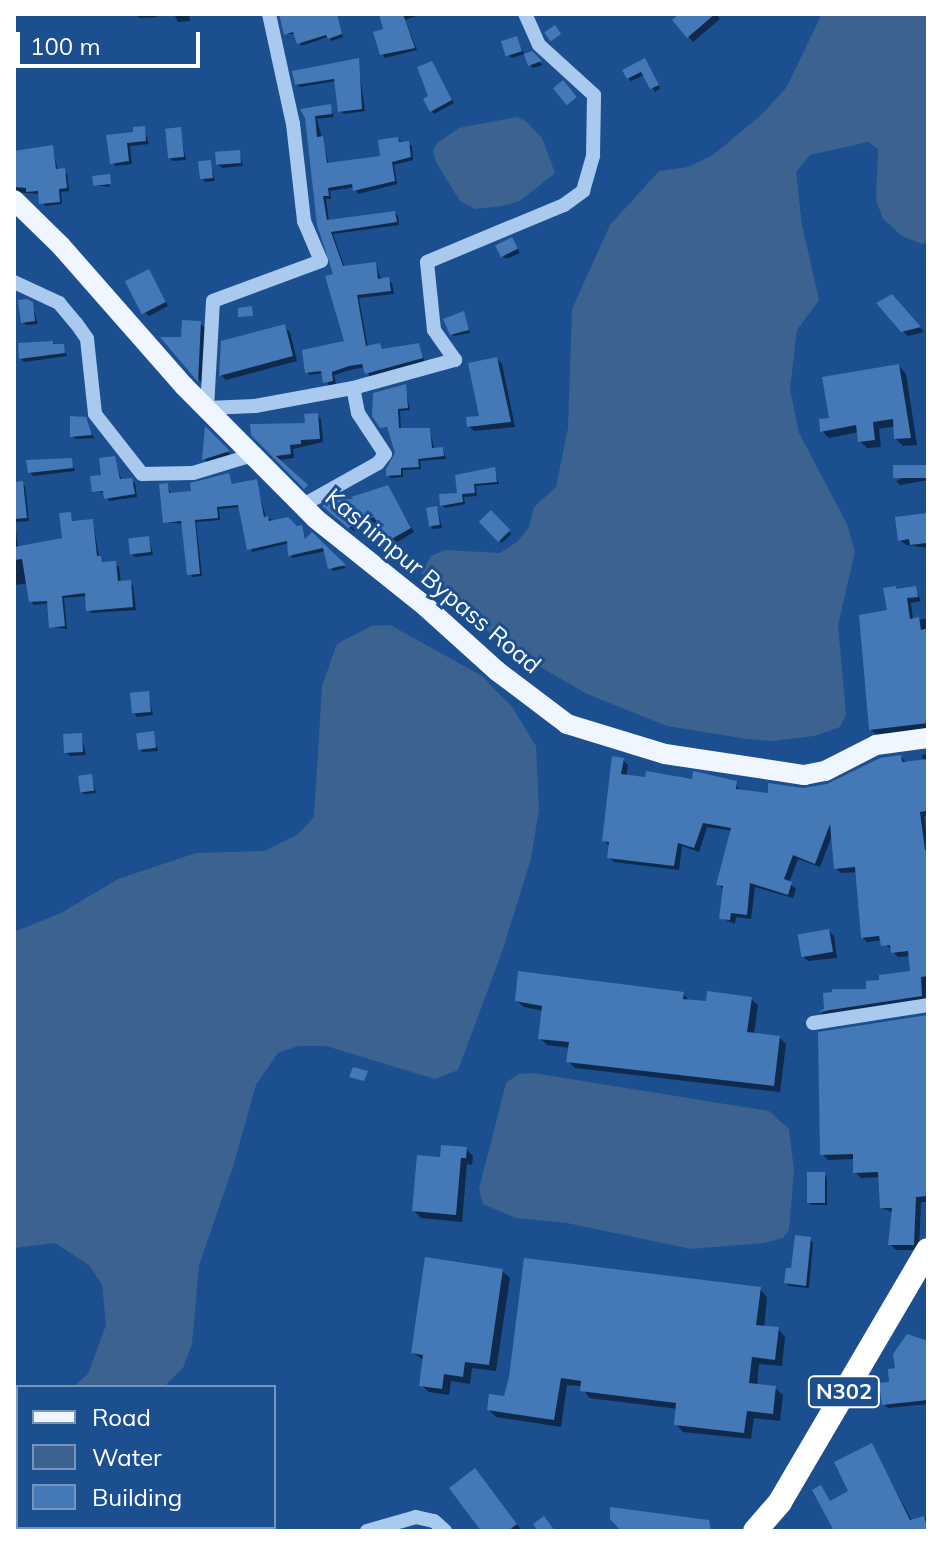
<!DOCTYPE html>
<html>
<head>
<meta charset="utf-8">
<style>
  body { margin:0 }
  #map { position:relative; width:942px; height:1545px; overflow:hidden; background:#1b4f8f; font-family:Mulish,sans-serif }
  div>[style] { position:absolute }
  .water>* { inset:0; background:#3c6290 }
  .shadow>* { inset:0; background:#0007; transform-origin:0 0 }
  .building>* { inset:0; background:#4478b7; transform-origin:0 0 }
  .minor>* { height:14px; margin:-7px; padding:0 7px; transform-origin:7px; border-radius:7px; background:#a9c9ee }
  .major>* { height:20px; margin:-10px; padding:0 10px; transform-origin:10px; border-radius:10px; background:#f0f6ff }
  .highway>* { height:24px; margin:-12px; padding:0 12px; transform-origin:12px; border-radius:12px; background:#fff }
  span { translate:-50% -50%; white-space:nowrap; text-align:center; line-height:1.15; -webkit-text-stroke:6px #1b4f8f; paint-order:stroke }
  .shield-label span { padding:2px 6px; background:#1b4f8f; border:2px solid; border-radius:6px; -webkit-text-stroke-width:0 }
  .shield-label { font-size:22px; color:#fff; font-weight:700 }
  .street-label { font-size:24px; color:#fff }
  .frame { position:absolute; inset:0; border:16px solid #fff; pointer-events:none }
  .legend { position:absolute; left:16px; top:1385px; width:260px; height:144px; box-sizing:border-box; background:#1b4f8f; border:2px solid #7695bc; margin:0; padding:10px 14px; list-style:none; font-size:24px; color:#fff }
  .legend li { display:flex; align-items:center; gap:16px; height:40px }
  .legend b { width:40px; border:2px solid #7695bc }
  .scale { position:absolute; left:16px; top:32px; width:184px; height:36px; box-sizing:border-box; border:4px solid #fff; border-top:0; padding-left:10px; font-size:24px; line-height:28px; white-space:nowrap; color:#fff; -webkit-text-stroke:6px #1b4f8f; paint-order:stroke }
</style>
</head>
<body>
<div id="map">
  <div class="water">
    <div style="clip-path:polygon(822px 14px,928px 14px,928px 242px,922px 244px,902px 236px,883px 219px,876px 200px,878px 149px,868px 142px,810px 155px,796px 172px,802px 225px,819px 300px,797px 330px,790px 389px,799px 433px,847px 524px,855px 552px,838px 625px,846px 715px,840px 727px,814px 736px,773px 741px,747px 739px,667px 726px,587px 694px,504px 646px,421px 573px,431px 556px,445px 550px,500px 553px,518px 541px,529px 527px,534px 507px,556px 487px,568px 428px,572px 309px,610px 225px,659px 171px,688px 167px,713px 155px,761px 115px,786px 88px)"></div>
    <div style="clip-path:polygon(516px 117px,526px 121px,542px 138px,555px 173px,520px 201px,503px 206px,475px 209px,460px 201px,436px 162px,433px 151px,437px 143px,459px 128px)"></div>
    <div style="clip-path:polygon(390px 625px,482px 676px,512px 707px,536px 746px,539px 809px,531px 859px,502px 952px,458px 1070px,435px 1079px,326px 1046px,298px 1046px,278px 1053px,256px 1085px,232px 1170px,199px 1265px,192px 1344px,183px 1368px,164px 1387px,73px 1387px,88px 1374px,106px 1325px,102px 1285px,89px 1265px,55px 1243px,14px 1248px,14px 932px,61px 913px,118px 879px,196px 853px,264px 851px,297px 835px,314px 817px,322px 686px,337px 644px,371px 626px)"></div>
    <div style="clip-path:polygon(533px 1073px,769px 1111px,789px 1129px,794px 1171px,789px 1230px,783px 1238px,764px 1243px,691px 1249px,567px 1223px,516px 1218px,483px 1204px,479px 1189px,506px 1083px,518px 1074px)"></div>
  </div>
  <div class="shadow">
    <div style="clip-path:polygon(135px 14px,156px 14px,157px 17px,139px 18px)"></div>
    <div style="clip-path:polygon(174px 14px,189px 14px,190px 21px,178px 22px)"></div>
    <div style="clip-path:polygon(280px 14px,317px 14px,339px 26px,343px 37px,332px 41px,328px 37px,301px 46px,296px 34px,286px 34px)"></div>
    <div style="clip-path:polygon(381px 14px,422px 14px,405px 20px,417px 50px,385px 58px,382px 54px,385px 30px)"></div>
    <div style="clip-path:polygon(682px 14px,716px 14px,720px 19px,693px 42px,688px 36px)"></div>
    <div style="clip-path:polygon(516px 38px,524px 54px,512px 58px,508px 55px)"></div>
    <div style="clip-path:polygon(531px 54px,543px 65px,533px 68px,530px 65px)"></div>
    <div style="clip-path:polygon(358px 61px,365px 111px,344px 114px,340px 111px,336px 81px,300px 87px,296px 84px)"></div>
    <div style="clip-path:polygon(432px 63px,454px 103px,434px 114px,431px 110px)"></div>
    <div style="clip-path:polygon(648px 64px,660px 88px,655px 92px,644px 75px,631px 81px,628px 78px)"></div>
    <div style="clip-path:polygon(330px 106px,334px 117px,317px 119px,329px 165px,382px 158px,397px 139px,412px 146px,413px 160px,394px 165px,397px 184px,358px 194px,355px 187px,330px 191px,331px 199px,326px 199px,329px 222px,395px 213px,398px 216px,399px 225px,333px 234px,345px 268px,376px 264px,381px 280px,392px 283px,394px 294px,359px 298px,368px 348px,379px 345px,383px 351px,419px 346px,425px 362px,370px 377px,365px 367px,354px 369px,334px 375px,336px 384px,329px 386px,324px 373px,310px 375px,307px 372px,347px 343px,307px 117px)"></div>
    <div style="clip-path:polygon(144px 128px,149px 144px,130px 146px,132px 164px,115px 166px,109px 136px,136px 134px)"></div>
    <div style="clip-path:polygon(180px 129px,186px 160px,173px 161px,170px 158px)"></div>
    <div style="clip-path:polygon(52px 147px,58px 171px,67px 174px,69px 191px,61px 192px,62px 204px,45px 206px,40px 194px,14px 192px,14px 152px)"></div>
    <div style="clip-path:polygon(239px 152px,243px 166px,222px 168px,218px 164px)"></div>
    <div style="clip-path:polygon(210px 162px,215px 181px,205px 182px,202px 178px)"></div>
    <div style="clip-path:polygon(108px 177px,110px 187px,95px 185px)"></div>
    <div style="clip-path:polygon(512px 240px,520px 253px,506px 259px,503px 256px)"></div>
    <div style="clip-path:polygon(149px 271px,168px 306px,149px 316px,146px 313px)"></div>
    <div style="clip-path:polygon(898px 302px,924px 332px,908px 336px,902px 330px)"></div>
    <div style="clip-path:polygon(32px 304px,38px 324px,26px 325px,23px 322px)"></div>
    <div style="clip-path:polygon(464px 313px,470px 333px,454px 336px,451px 334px)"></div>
    <div style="clip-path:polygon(200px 323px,205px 328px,203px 384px,164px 339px,183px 339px)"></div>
    <div style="clip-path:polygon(284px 327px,290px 332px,297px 361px,226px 380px,221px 375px)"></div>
    <div style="clip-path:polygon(52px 343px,63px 346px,67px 356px,24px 362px,21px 359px)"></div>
    <div style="clip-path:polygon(497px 359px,502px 364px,515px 427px,474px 431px,469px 426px,482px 418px)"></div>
    <div style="clip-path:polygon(899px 366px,906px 374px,917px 445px,903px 446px,896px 439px,896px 426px,879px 429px,881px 447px,867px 448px,860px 441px,859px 432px,829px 438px,822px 431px)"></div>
    <div style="clip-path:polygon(405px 387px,410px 410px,400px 411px,401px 430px,430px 430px,434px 449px,443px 449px,446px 459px,420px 461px,421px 469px,403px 470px,403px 477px,391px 478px,388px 475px,397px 454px,390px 429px,381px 426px)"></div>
    <div style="clip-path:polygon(317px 415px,321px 419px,323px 442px,293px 449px,294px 458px,278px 460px,253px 434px,307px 425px)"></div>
    <div style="clip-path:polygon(85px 419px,94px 438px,76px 439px,72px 436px)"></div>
    <div style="clip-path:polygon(207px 430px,233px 457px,209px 464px,204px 459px)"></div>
    <div style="clip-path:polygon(114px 458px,122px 481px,135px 483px,137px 497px,109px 501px,106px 493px,94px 491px)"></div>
    <div style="clip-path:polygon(71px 460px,75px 471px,33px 476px,30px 472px)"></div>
    <div style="clip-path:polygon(928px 467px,928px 480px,900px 485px,896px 481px)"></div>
    <div style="clip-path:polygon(494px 469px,499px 484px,476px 486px,477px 496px,464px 497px,465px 504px,445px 508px,442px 505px)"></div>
    <div style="clip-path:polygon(229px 475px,233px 486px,256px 481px,266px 518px,301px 527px,306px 540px,312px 535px,346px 568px,333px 571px,326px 551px,292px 558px,289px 543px,252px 552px,240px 507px,219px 509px,220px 520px,196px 522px,202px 576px,192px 577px,184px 524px,165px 522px,168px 486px,171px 495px,193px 493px)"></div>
    <div style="clip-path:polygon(14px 483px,25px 486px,29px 521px,15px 522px,18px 549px,64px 540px,70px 514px,74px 523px,93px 521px,99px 557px,104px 564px,119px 566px,121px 583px,133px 585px,136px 610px,91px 613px,87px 596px,64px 598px,67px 629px,51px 627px,49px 603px,34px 605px,31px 601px,30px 583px,14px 585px)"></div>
    <div style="clip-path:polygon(388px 487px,414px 532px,394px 544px,378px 521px,354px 531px,328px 510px)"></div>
    <div style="clip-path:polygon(437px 508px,442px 528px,433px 529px,430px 525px)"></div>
    <div style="left:491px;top:513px;width:29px;height:13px;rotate:46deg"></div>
    <div style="clip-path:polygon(928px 515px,928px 548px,906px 545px,900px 540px,898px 518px)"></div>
    <div style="clip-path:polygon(149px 538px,153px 555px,135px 557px,132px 554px)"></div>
    <div style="clip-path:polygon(915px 588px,921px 601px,911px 603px,913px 620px,928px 619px,928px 730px,876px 734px,871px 730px,889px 612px,885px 590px)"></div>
    <div style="clip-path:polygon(148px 693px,153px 715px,137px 717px,134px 713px)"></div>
    <div style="clip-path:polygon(153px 733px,158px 751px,143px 752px,139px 749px)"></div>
    <div style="clip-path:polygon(81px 735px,86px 755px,70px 756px,67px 753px)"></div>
    <div style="clip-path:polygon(928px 754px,928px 816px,924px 816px,928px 847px,926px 1000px,824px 1016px,821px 1013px,826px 1011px,825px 995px,868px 991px,912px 973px,911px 956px,898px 957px,882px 940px,867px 942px,862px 937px,858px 872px,841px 873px,836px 868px,833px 833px,820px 867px,798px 859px,789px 883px,796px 889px,793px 898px,755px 887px,751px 919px,736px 917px,735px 924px,721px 918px,723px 889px,718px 884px,733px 831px,707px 827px,699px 852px,682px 846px,679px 870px,614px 862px,609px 857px,609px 846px,604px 840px,623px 760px,628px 765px,626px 776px,736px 783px,740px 792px,770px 796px,828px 786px,901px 757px,906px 762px,923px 761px,922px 755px)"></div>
    <div style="clip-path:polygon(91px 776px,96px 793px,84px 794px,81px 791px)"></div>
    <div style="clip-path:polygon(829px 931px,834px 936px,837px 958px,808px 961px,802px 956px)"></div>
    <div style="clip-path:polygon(683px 994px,691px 1002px,751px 999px,758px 1005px,754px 1034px,780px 1038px,786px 1044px,780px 1092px,575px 1068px,568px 1061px,570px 1048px,547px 1045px,540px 1038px,544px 1011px,524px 1007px,517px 1001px)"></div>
    <div style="clip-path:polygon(928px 1017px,928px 1202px,921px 1202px,919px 1250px,896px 1250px,890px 1244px,894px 1213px,882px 1208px,881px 1177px,861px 1178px,855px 1172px,855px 1159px,828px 1160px,822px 1154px)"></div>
    <div style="clip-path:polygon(466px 1149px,473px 1156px,472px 1165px,467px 1164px,462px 1222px,421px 1218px,414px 1211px,442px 1159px)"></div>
    <div style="clip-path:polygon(824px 1174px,827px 1178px,827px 1205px,812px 1205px,808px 1202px)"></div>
    <div style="clip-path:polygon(810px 1239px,813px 1243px,809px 1288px,789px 1286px,786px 1282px)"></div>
    <div style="clip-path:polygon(502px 1271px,510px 1278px,496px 1371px,472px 1368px,470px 1384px,451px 1381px,449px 1395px,429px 1392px,421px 1385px,425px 1361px,413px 1353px)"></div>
    <div style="clip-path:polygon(760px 1289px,767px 1297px,764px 1328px,778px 1329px,785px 1337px,782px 1366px,759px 1364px,757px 1386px,775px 1388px,783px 1395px,780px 1421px,754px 1418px,751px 1439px,683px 1432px,676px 1424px,678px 1409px,589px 1398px,582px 1386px,567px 1385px,561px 1427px,496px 1417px,489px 1410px,505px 1398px)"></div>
    <div style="clip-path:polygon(928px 1343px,928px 1404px,888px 1408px,884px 1404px,897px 1369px)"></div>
    <div style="clip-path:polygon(872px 1446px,912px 1521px,928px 1517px,928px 1531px,837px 1531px)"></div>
    <div style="clip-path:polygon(482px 1479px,522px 1531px,484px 1531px)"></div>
    <div style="clip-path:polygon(168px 1527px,188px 1527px,189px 1530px,170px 1531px)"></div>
  </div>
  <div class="building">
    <div style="clip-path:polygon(279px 14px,337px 14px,342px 34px,328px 39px,326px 35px,297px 44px,293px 32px,284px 35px)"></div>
    <div style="clip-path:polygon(379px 14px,403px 14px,415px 48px,380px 55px,373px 32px,383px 29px)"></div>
    <div style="clip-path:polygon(679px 14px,715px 14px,687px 38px,672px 20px)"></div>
    <div style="left:555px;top:25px;width:11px;height:13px;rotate:56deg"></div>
    <div style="left:517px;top:36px;width:16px;height:17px;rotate:72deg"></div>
    <div style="clip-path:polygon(532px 51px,542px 61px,528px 66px,524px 54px)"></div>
    <div style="clip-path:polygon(359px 58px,362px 109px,338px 112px,334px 79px,295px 85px,292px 71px)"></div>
    <div style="clip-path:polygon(645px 58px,659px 85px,650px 89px,641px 72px,627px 79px,622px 70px)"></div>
    <div style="clip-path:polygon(432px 61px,452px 100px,430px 112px,423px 99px,428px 96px,417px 67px)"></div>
    <div style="left:563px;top:80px;width:22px;height:13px;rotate:51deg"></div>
    <div style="clip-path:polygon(331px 104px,332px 114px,315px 116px,317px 137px,323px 136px,327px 163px,380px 156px,378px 140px,398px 137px,399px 142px,409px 141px,411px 157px,392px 162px,395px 181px,353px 191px,352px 184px,328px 188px,329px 196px,323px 196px,327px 220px,395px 211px,397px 222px,331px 232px,343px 266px,376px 262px,378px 279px,389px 277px,391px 291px,357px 295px,366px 346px,380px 343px,382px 349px,419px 343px,423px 358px,365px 374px,362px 364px,349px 366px,332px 372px,333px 381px,323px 383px,321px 371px,305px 373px,302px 350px,344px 341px,325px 276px,333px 274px,317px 225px,305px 118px,300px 109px)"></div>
    <div style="clip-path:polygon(145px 126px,146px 141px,127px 143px,129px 161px,110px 164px,106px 135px,133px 132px,133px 127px)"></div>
    <div style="left:181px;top:127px;width:30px;height:16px;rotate:84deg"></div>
    <div style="clip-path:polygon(53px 145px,56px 169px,65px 168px,67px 188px,59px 189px,60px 202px,39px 204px,38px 191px,26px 192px,26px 188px,14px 187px,14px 151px)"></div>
    <div style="left:240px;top:150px;width:13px;height:25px;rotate:86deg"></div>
    <div style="left:211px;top:160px;width:18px;height:13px;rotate:84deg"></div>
    <div style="left:110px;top:174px;width:10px;height:18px;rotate:84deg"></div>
    <div style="left:512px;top:237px;width:13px;height:19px;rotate:63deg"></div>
    <div style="left:149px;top:269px;width:37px;height:27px;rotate:63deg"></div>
    <div style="clip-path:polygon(892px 294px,921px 327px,901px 332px,876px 303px)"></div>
    <div style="clip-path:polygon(27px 299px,33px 302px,35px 321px,21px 323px,18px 300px)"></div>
    <div style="clip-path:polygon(252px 306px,253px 316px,238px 317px,238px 308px)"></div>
    <div style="clip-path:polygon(464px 311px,469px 330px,450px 335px,443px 319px)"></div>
    <div style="clip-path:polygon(182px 320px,201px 321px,198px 382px,160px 337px,181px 337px)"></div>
    <div style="clip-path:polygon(285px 324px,293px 356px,219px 376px,221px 341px)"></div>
    <div style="clip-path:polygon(53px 341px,53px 344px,64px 344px,65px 353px,19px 359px,18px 343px)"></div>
    <div style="clip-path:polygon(497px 357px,511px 422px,467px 427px,466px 417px,479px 416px,468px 363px)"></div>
    <div style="clip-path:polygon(899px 364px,911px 438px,894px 439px,893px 419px,873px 422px,875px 440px,858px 442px,856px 425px,820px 432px,819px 419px,829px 418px,822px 377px)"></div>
    <div style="clip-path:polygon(406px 384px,408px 408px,398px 409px,399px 428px,430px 428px,432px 448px,443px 447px,444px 456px,418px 459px,419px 467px,401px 468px,401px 475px,386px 476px,386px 469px,395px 453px,387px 427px,380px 428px,372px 416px,373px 393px)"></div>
    <div style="clip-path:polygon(318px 413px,320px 439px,301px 440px,301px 444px,290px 445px,291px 454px,276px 456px,308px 485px,304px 489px,251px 435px,250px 424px,305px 423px,304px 414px)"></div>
    <div style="clip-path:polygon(70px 416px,86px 417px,92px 435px,70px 437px)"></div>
    <div style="clip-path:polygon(205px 426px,230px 451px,202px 460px)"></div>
    <div style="clip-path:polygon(115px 456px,120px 479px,132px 478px,135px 494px,104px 499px,103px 491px,92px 492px,90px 476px,101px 475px,99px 458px)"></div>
    <div style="clip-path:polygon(72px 458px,73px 468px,28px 473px,26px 460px)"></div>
    <div style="left:928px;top:465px;width:13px;height:35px;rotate:90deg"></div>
    <div style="clip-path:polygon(495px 467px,497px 482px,474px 484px,475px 493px,462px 494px,463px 502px,440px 506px,439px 494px,457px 493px,455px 475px)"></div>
    <div style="clip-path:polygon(229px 473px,232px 484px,257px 479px,264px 517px,268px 516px,269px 521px,288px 517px,297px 526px,302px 525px,305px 539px,312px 532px,346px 565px,328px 569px,323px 548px,288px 556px,287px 541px,247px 550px,238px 505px,217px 507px,218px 518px,195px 520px,200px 574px,187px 575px,181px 521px,163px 523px,159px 484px,168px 483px,169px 493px,191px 491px,190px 483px)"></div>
    <div style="clip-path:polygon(23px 481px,27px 518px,14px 519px,14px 482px)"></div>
    <div style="clip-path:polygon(388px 485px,411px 528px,388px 541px,374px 517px,348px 528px,322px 506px,342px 494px,345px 499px)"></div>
    <div style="left:437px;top:506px;width:19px;height:11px;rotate:81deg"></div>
    <div style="left:491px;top:510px;width:28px;height:17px;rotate:46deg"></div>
    <div style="clip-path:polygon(71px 512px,72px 521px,93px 519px,97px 556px,101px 556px,102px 562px,116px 561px,118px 581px,131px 580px,133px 607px,86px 611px,85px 593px,62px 596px,65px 626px,49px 628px,47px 601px,29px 602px,22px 559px,14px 560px,14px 547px,62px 538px,59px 513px)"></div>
    <div style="clip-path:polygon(928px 513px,927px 543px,910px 545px,909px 539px,898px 541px,895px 517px)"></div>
    <div style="left:149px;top:536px;width:16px;height:21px;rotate:83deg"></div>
    <div style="clip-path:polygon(896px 586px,896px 589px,916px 586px,918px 597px,907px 598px,910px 619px,919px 617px,921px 630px,928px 628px,928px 723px,869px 730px,859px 615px,887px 610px,883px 588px)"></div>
    <div style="left:149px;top:691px;width:21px;height:19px;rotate:85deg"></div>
    <div style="left:154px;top:731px;width:17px;height:18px;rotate:83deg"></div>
    <div style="left:82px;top:733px;width:19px;height:19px;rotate:87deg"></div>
    <div style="clip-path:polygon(901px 755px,902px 762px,928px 759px,928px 805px,926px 811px,920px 812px,925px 850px,928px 850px,928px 976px,921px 977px,922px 996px,817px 1012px,824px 1009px,823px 993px,832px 992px,832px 989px,866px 989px,866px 981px,879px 980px,879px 975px,910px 971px,908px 951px,891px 953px,890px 945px,881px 946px,879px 936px,861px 938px,855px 867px,834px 869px,830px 824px,815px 864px,793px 855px,784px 879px,792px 882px,788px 895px,750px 883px,747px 915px,731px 913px,730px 920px,719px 919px,723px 886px,716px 885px,731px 828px,703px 823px,694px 848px,678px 843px,674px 866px,607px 858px,609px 842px,602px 841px,612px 756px,624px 758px,621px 774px,645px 777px,646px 771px,692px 779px,693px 771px,737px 781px,736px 789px,768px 793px,768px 783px,803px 788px,827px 784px,880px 758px)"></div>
    <div style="left:92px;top:774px;width:17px;height:14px;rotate:83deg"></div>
    <div style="left:829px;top:929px;width:23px;height:32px;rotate:80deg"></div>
    <div style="clip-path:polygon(518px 971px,684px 992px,683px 999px,706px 1001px,707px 991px,752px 997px,747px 1032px,780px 1036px,774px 1086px,566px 1062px,569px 1042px,538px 1039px,542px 1006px,515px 1001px)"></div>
    <div style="clip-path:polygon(928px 1015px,928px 1196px,916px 1197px,914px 1245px,888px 1245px,892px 1208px,880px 1208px,878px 1172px,853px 1173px,853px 1154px,820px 1155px,818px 1032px)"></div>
    <div style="clip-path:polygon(353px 1067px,368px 1071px,364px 1081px,349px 1077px)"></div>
    <div style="clip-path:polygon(441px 1145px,467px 1147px,466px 1158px,461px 1158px,456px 1215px,412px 1211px,417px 1155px,440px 1157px)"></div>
    <div style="left:807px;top:1172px;width:18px;height:31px"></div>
    <div style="clip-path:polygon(795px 1235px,811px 1237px,806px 1286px,784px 1283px,786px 1268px,791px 1268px)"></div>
    <div style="clip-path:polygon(425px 1257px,503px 1269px,489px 1365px,465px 1362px,463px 1377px,444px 1374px,442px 1389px,419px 1386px,423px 1355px,411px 1353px)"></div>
    <div style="clip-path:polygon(524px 1258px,761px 1287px,756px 1325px,779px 1327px,775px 1360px,752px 1357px,749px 1383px,776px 1386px,773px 1414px,747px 1411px,744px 1433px,674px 1425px,676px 1403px,580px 1391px,581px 1381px,561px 1378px,554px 1420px,487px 1410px,489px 1394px,504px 1396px,509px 1377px)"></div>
    <div style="clip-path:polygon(907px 1334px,928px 1341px,928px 1400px,882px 1405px,879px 1383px,889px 1382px,888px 1369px,895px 1368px,893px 1354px)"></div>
    <div style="clip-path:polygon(872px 1443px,910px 1520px,924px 1516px,928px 1531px,834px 1531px,812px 1490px,821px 1485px,830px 1501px,848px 1491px,834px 1462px)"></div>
    <div style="clip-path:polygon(475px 1468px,517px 1524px,508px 1531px,481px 1531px,449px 1488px)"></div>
    <div style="clip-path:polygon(610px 1507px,709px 1520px,711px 1531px,621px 1531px,610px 1519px)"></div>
    <div style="clip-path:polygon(544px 1516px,555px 1531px,538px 1531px,533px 1524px)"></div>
  </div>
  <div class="minor">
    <div style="left:269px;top:14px;width:113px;rotate:77.7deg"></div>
    <div style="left:293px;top:124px;width:98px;rotate:83.5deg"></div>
    <div style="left:304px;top:221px;width:43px;rotate:67deg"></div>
    <div style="left:321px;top:261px;width:115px;rotate:159.7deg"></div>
    <div style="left:213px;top:301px;width:107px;rotate:93.2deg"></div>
    <div style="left:207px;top:408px;width:48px;rotate:-2.4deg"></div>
    <div style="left:255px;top:406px;width:100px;rotate:-10.4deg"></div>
    <div style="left:353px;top:388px;width:106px;rotate:-15.4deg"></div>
    <div style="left:455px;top:360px;width:37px;rotate:-125deg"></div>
    <div style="left:434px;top:330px;width:68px;rotate:-95.9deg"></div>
    <div style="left:427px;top:262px;width:148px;rotate:-22.6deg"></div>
    <div style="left:564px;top:205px;width:24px;rotate:-36deg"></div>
    <div style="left:583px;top:191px;width:37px;rotate:-74deg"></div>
    <div style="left:593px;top:155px;width:60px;rotate:-89deg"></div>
    <div style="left:594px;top:95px;width:74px;rotate:-137.7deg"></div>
    <div style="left:539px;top:45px;width:34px;rotate:-114deg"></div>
    <div style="left:14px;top:282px;width:50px;rotate:25deg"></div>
    <div style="left:59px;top:303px;width:26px;rotate:50deg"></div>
    <div style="left:76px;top:323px;width:19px;rotate:55deg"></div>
    <div style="left:87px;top:339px;width:75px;rotate:83.9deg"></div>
    <div style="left:95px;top:414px;width:76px;rotate:51.9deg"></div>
    <div style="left:142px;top:474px;width:51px;rotate:-1.1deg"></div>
    <div style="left:193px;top:473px;width:63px;rotate:-16.7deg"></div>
    <div style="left:303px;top:505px;width:86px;rotate:-29.2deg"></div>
    <div style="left:378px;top:463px;width:11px;rotate:-52deg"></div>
    <div style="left:385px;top:454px;width:49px;rotate:-123.4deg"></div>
    <div style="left:358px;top:413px;width:25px;rotate:-101deg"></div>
    <div style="left:813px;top:1023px;width:116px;rotate:-8.9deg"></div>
    <div style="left:206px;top:1527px;width:4px;rotate:76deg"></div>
    <div style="left:367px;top:1531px;width:51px;rotate:-15.9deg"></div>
    <div style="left:416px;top:1517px;width:18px;rotate:13deg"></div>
    <div style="left:434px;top:1521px;width:15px;rotate:42deg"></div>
  </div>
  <div class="major">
    <div style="left:14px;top:200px;width:66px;rotate:44.4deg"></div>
    <div style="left:61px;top:246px;width:186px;rotate:48.7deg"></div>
    <div style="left:184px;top:386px;width:187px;rotate:45.2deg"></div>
    <div style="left:316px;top:519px;width:139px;rotate:38.6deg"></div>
    <div style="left:425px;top:606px;width:97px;rotate:42.1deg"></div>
    <div style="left:497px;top:671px;width:88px;rotate:37.1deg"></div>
    <div style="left:567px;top:724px;width:102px;rotate:17deg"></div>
    <div style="left:665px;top:754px;width:141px;rotate:8.6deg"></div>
    <div style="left:804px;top:775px;width:21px;rotate:-11deg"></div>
    <div style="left:825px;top:771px;width:57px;rotate:-27deg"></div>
    <div style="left:876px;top:745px;width:52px;rotate:-7.7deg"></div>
  </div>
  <div class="highway">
    <div style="left:755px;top:1531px;width:38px;rotate:-49deg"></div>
    <div style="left:780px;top:1502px;width:292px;rotate:-59.6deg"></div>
  </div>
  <div class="shield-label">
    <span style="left:844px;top:1392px">N302</span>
  </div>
  <div class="street-label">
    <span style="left:433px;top:581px;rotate:40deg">Kashimpur Bypass Road</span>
  </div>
  <div class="frame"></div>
  <ul class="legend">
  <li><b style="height:10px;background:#f0f6ff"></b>Road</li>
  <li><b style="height:22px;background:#3c6290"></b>Water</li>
  <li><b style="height:22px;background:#4478b7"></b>Building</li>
  </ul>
  <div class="scale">100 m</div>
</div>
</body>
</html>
